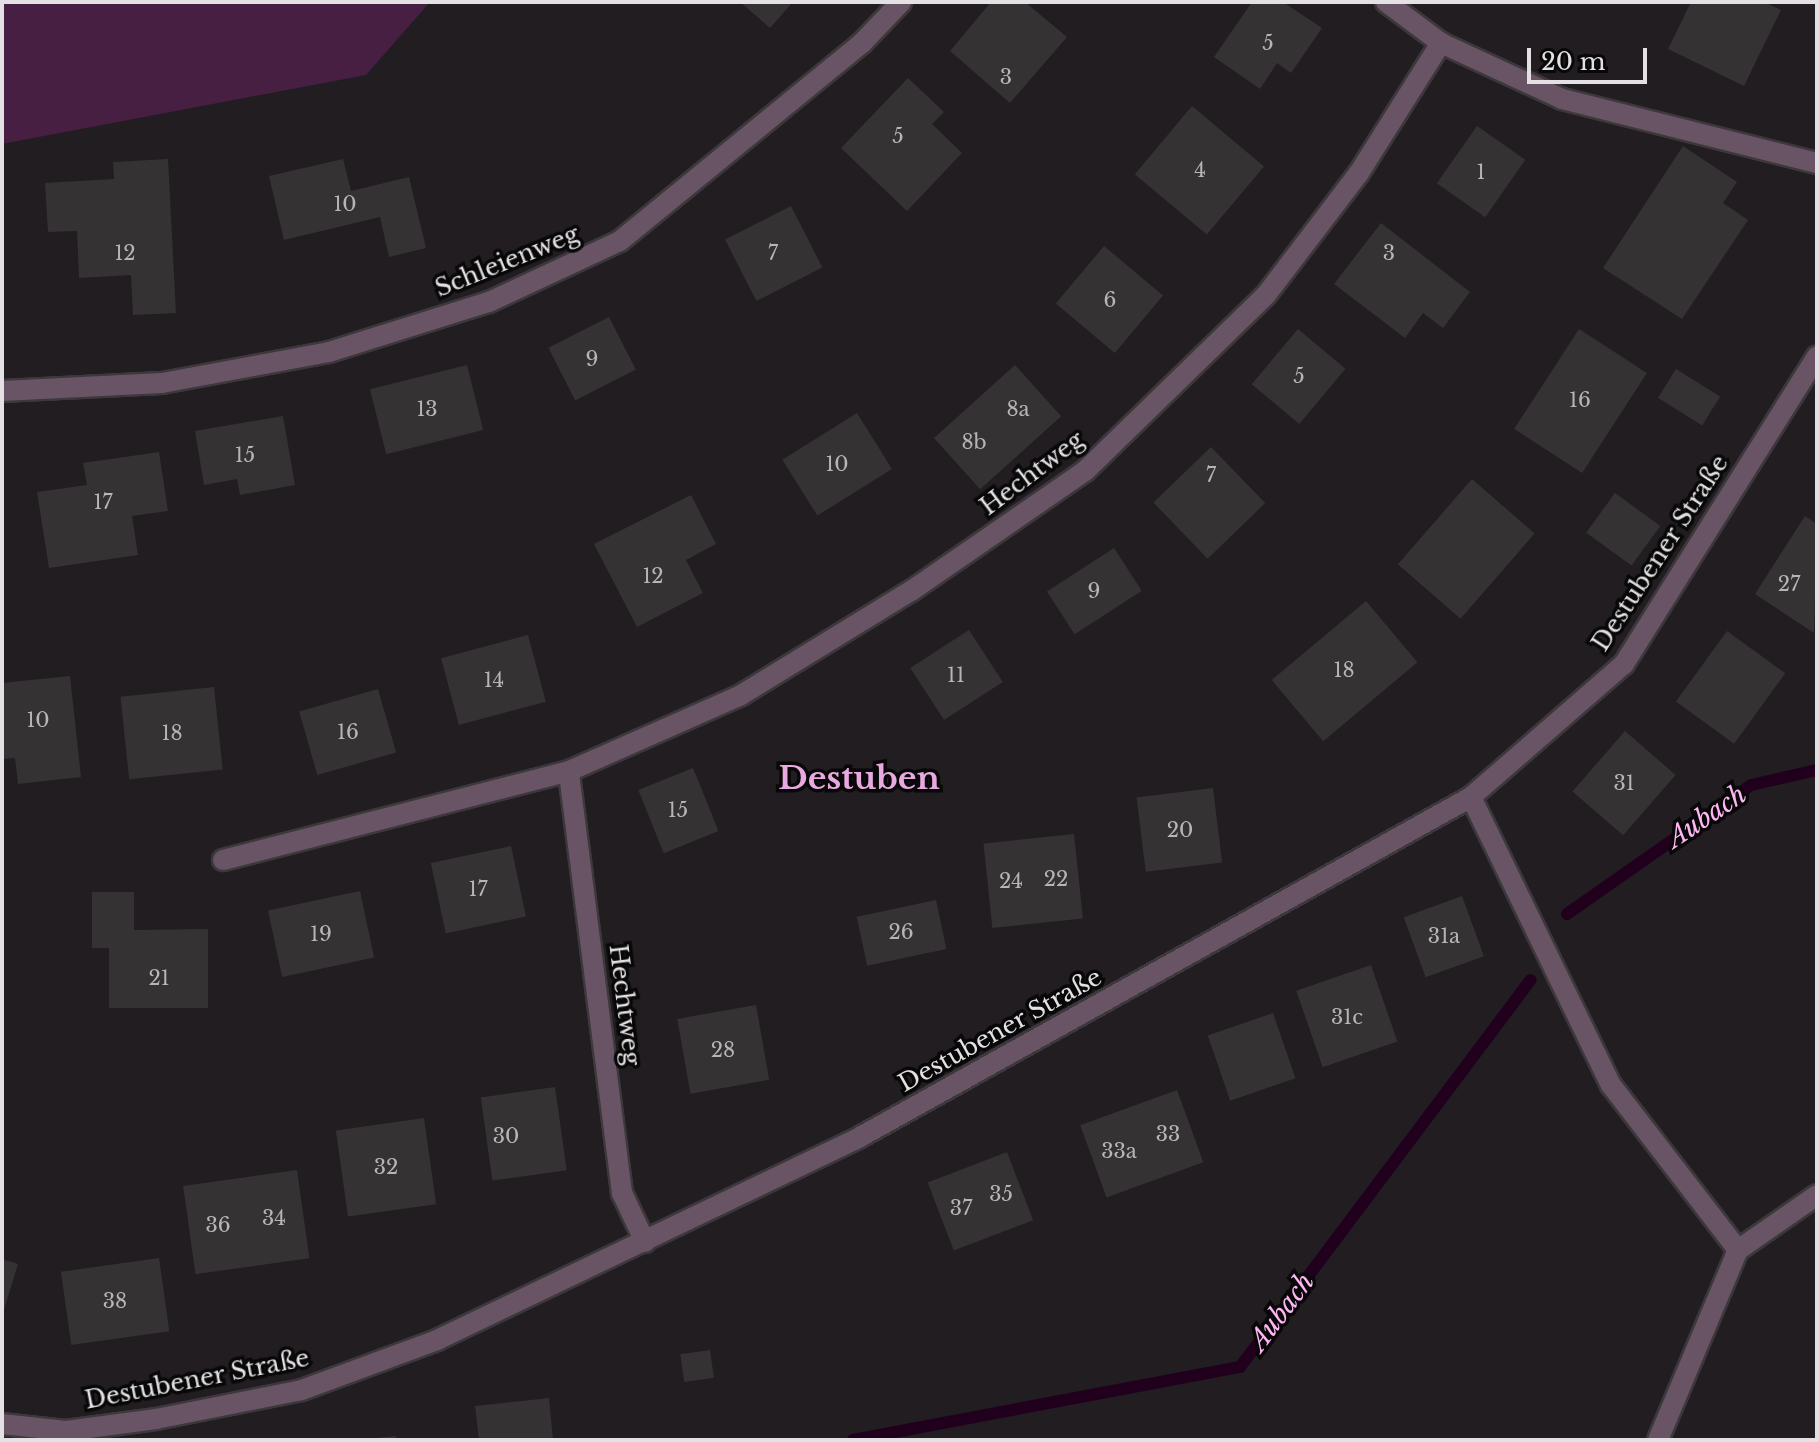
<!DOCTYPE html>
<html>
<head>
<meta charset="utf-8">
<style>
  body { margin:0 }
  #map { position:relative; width:1819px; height:1442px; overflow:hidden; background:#211d20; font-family:"Libre Baskerville",serif }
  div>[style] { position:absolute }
  .green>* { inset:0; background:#461f42 }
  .stream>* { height:12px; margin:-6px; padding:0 6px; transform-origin:6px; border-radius:6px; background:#21001e }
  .building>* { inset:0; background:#353234; transform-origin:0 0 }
  .roads { filter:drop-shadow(2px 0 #3c383b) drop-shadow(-2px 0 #3c383b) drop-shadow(0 2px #3c383b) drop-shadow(0 -2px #3c383b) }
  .minor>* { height:20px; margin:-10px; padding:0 10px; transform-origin:10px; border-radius:10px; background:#695466 }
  span { translate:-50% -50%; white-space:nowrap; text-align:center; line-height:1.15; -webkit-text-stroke:7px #090809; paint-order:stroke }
  .number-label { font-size:20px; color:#b8b5b7 }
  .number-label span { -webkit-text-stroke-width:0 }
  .street-label { font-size:24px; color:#e3e1e3 }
  .water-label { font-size:26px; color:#feb6f4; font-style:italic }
  .district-label { font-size:32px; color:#e7a9df; font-weight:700 }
  .frame { position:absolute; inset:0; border:4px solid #e3e1e3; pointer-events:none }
  .scale { position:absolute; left:1527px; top:48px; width:120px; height:36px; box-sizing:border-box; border:4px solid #e3e1e3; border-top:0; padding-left:10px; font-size:24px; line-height:28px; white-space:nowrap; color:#e3e1e3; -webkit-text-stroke:6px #090809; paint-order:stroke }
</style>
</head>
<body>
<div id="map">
  <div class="green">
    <div style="clip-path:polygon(2px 2px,430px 2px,366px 75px,2px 144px)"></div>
  </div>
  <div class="stream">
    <div style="left:1567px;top:914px;width:225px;rotate:-35deg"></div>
    <div style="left:1751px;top:785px;width:68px;rotate:-12.8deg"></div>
    <div style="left:853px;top:1440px;width:394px;rotate:-10.7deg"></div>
    <div style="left:1240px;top:1367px;width:484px;rotate:-53.1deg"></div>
  </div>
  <div class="building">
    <div style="clip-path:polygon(740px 2px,793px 2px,770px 28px)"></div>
    <div style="clip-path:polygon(991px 2px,1025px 2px,1067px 37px,1010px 103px,950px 51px)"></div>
    <div style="clip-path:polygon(1252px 2px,1283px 2px,1322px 28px,1291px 73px,1277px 63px,1260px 89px,1214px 57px)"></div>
    <div style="clip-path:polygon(1691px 2px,1764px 2px,1781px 10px,1744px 86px,1668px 49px)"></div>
    <div style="clip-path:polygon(908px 78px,944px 112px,932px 124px,962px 153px,907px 211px,841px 148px)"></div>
    <div style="left:1192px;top:106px;width:94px;height:89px;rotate:40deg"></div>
    <div style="left:1477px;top:126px;width:59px;height:70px;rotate:35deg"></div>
    <div style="clip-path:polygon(1683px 146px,1737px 182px,1723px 203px,1748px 220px,1682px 319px,1603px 268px)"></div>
    <div style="clip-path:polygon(168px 159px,176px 313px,133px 315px,131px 275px,79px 278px,77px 231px,48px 232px,45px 183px,114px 179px,113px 162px)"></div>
    <div style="clip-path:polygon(343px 159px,351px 191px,409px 177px,426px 248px,389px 257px,380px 217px,284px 240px,269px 176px)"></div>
    <div style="left:791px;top:206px;width:69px;height:74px;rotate:63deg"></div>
    <div style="clip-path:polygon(1381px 223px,1470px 292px,1443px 328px,1423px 313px,1405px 338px,1334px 284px)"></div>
    <div style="left:1104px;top:246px;width:77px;height:75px;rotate:40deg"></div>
    <div style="left:609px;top:317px;width:59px;height:68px;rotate:63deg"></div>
    <div style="left:1298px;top:329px;width:62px;height:72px;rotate:40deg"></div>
    <div style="left:1579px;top:329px;width:81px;height:119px;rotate:33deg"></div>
    <div style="left:467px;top:365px;width:67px;height:100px;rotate:76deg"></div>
    <div style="left:1015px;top:365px;width:69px;height:109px;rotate:48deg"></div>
    <div style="left:1676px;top:369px;width:52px;height:34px;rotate:32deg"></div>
    <div style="left:857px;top:413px;width:66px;height:88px;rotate:58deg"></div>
    <div style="clip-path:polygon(283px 416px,295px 485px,240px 495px,237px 479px,204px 485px,195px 431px)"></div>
    <div style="left:1211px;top:447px;width:78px;height:80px;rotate:46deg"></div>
    <div style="clip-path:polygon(159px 452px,168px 511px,132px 516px,138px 555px,49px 568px,37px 492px,87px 485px,83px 463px)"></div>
    <div style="left:1472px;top:479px;width:83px;height:113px;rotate:41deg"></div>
    <div style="left:1615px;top:493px;width:56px;height:49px;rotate:36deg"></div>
    <div style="clip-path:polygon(691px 495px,716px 544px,686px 560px,703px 593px,637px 627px,594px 544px)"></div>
    <div style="clip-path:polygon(1805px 516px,1817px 524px,1814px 633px,1755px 594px)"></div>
    <div style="left:1114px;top:548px;width:51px;height:80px;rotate:57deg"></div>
    <div style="left:1366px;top:601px;width:80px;height:123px;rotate:50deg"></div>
    <div style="left:969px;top:630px;width:62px;height:70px;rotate:57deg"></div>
    <div style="left:1727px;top:631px;width:72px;height:87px;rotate:36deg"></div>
    <div style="left:528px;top:635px;width:69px;height:90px;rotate:75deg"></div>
    <div style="clip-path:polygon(70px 676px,81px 777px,18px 784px,15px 758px,2px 759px,2px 683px)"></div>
    <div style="left:214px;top:687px;width:83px;height:94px;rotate:84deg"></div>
    <div style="left:378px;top:689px;width:66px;height:82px;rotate:74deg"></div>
    <div style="left:1625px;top:731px;width:67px;height:80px;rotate:41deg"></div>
    <div style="left:693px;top:768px;width:68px;height:59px;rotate:68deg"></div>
    <div style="left:1213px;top:788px;width:75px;height:77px;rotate:83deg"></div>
    <div style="left:1074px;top:834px;width:85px;height:91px;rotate:84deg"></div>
    <div style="left:511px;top:846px;width:72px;height:82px;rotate:78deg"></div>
    <div style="left:360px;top:891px;width:68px;height:94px;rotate:78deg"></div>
    <div style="clip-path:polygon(92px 892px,134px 892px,134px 930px,208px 929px,208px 1008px,109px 1008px,109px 948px,92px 948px)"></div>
    <div style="left:1462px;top:896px;width:64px;height:62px;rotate:70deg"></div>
    <div style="left:936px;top:900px;width:50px;height:81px;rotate:78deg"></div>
    <div style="left:1371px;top:965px;width:81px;height:79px;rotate:71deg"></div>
    <div style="left:756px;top:1005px;width:76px;height:80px;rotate:80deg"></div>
    <div style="left:1273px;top:1013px;width:69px;height:69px;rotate:71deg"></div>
    <div style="left:555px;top:1087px;width:84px;height:75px;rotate:82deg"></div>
    <div style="left:1177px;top:1090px;width:77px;height:103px;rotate:70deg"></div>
    <div style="left:424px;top:1118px;width:87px;height:89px;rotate:82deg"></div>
    <div style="left:1007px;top:1152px;width:73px;height:85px;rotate:69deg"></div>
    <div style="left:297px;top:1170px;width:89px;height:115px;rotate:82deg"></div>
    <div style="left:159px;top:1258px;width:74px;height:99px;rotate:82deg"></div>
    <div style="clip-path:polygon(2px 1259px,18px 1264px,3px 1313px,2px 1312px)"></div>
    <div style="left:710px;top:1350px;width:28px;height:30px;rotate:82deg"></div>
    <div style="clip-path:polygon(549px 1398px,553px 1440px,479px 1440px,475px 1406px)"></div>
    <div style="clip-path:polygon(396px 1436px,397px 1440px,375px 1440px,375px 1438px)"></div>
  </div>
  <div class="roads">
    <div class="minor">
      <div style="left:1386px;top:2px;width:69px;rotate:36.7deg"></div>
      <div style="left:1441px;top:43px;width:133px;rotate:24.8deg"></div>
      <div style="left:1562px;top:99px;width:263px;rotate:14.1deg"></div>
      <div style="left:2px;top:391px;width:160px;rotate:-2.9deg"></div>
      <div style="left:162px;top:383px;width:170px;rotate:-10.5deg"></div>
      <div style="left:329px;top:352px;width:168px;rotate:-17.4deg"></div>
      <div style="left:489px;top:302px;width:145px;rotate:-25deg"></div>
      <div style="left:620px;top:241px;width:313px;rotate:-39.3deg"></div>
      <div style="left:862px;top:43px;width:57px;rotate:-46.4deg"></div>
      <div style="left:1471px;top:797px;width:320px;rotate:64.1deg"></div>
      <div style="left:1611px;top:1085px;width:208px;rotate:52.4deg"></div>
      <div style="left:223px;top:860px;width:357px;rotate:-14.4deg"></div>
      <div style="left:645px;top:1242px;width:54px;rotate:-115.1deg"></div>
      <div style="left:622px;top:1193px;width:425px;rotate:-97.2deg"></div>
      <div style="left:569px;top:771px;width:188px;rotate:-23.8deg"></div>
      <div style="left:741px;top:695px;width:199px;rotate:-31.5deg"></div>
      <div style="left:911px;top:591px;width:211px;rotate:-34.6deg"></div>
      <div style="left:1085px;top:471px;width:252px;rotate:-44.2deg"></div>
      <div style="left:1266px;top:295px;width:153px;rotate:-52.7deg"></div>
      <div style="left:1359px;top:173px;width:154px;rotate:-57.8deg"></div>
      <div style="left:2px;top:1424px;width:64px;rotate:6.2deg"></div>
      <div style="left:66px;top:1431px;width:91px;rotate:-7.6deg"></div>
      <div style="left:156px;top:1419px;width:149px;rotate:-11.2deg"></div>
      <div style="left:302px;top:1390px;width:144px;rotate:-20.3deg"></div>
      <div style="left:437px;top:1340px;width:469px;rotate:-25.6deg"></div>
      <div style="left:860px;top:1137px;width:699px;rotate:-29.09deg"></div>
      <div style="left:1471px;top:797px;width:203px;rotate:-41deg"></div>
      <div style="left:1624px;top:664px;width:363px;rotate:-57.9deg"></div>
      <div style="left:1658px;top:1440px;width:206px;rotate:-67.2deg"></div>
      <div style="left:1738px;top:1250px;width:96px;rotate:-34.8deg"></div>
    </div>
  </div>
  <div class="number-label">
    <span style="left:1268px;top:43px">5</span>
    <span style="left:1006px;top:77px">3</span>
    <span style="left:898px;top:136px">5</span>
    <span style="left:1200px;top:170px">4</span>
    <span style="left:1481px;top:172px">1</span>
    <span style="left:345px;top:204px">10</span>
    <span style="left:125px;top:253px">12</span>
    <span style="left:773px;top:253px">7</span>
    <span style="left:1389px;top:253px">3</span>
    <span style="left:1110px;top:300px">6</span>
    <span style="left:592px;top:359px">9</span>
    <span style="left:1299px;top:376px">5</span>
    <span style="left:1580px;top:400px">16</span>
    <span style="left:427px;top:409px">13</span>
    <span style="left:1018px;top:409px">8a</span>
    <span style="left:974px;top:442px">8b</span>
    <span style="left:245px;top:455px">15</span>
    <span style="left:837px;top:464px">10</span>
    <span style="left:1211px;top:475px">7</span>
    <span style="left:103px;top:502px">17</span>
    <span style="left:653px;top:576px">12</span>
    <span style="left:1789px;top:584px">27</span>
    <span style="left:1094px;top:591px">9</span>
    <span style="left:1344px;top:670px">18</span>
    <span style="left:956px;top:675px">11</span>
    <span style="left:494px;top:680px">14</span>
    <span style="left:38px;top:720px">10</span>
    <span style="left:348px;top:732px">16</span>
    <span style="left:172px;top:733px">18</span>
    <span style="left:1624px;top:783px">31</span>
    <span style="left:678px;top:810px">15</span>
    <span style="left:1180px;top:830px">20</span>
    <span style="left:1056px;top:879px">22</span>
    <span style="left:1011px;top:881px">24</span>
    <span style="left:478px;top:889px">17</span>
    <span style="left:901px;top:932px">26</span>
    <span style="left:321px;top:934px">19</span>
    <span style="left:1444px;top:936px">31a</span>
    <span style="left:159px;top:978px">21</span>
    <span style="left:1347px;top:1017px">31c</span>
    <span style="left:723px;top:1050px">28</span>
    <span style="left:1168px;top:1134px">33</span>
    <span style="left:506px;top:1136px">30</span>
    <span style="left:1119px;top:1151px">33a</span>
    <span style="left:386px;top:1167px">32</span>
    <span style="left:1001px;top:1194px">35</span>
    <span style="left:961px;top:1208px">37</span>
    <span style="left:274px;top:1218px">34</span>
    <span style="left:218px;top:1225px">36</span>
    <span style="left:115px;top:1301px">38</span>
  </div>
  <div class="street-label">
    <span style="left:507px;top:261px;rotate:-22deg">Schleienweg</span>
    <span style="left:1032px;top:473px;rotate:-37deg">Hechtweg</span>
    <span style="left:1660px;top:553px;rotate:-57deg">Destubener Straße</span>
    <span style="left:625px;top:1005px;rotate:83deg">Hechtweg</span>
    <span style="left:1000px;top:1030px;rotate:-29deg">Destubener Straße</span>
    <span style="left:197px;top:1379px;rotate:-11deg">Destubener Straße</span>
  </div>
  <div class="water-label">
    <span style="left:1707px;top:817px;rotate:-34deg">Aubach</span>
    <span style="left:1282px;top:1312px;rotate:-53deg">Aubach</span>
  </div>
  <div class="district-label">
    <span style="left:859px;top:778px">Destuben</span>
  </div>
  <div class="frame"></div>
  <div class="scale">20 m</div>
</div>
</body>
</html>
